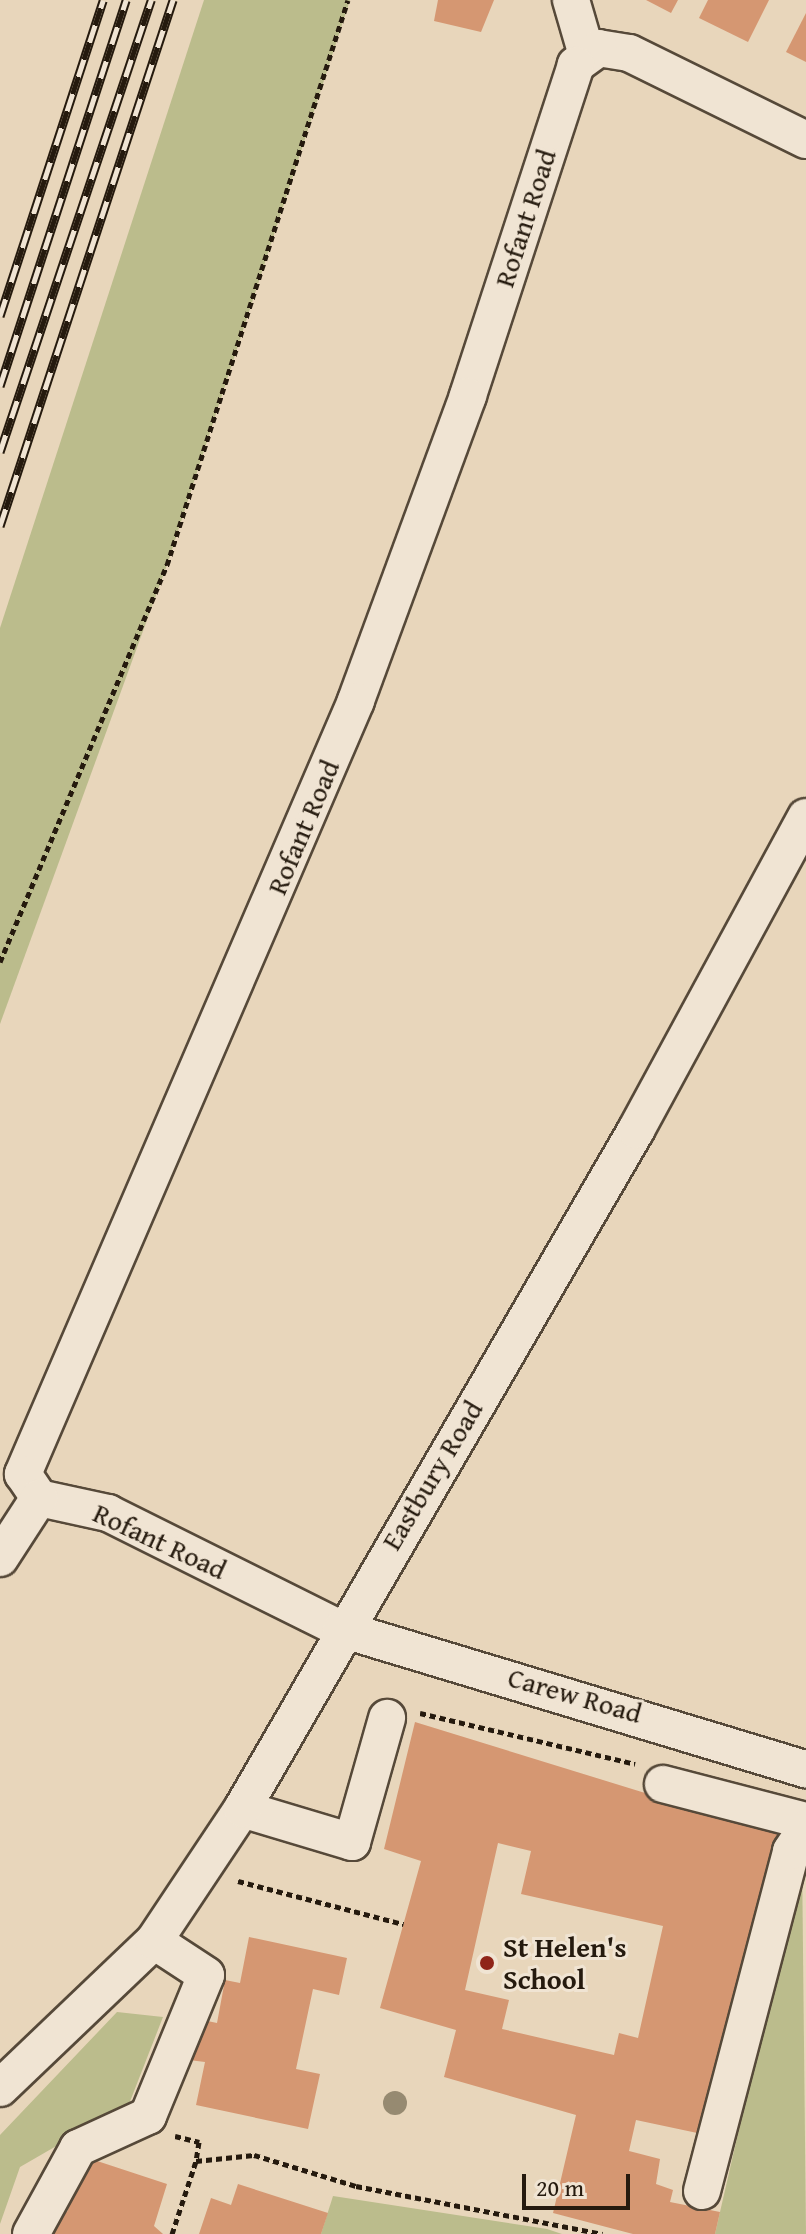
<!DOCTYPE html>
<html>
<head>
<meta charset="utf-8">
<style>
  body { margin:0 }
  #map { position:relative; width:806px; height:2234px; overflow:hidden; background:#e8d6bb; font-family:"Gentium Book Plus",serif }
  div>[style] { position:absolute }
  .green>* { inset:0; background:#bbbc8c }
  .building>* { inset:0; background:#d59772 }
  .path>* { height:5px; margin-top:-2.5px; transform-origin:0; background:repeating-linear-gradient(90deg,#251a0e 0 6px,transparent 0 10px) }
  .roads { filter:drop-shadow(2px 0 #564939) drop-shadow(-2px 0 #564939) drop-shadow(0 2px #564939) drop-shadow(0 -2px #564939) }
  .minor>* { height:36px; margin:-18px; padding:0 18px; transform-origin:18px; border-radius:18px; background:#f0e4d3 }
  .rail>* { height:9px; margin-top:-4.5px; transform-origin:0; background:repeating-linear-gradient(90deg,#f0e4d3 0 18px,#251a0e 0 36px); box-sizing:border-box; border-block:2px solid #251a0e }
  .trees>* { width:24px; height:24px; margin:-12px; border-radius:50%; background:#968a71 }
  .dots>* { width:22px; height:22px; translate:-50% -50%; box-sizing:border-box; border:4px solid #f0e4d3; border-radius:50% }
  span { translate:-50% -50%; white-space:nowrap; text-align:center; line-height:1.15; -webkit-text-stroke:6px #f0e4d3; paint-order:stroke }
  .street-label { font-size:28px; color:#251a0e }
  .poi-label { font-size:28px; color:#251a0e; font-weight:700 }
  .left { translate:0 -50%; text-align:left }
  .scale { position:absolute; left:522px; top:2174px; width:108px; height:36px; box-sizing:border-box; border:4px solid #251a0e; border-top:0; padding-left:10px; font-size:24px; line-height:28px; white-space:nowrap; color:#251a0e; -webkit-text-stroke:6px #f0e4d3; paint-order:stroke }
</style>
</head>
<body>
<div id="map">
  <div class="green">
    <div style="clip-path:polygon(204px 0,350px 0,167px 565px,0 1024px,0 628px)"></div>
    <div style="clip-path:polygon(802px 1855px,806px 2234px,715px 2234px,720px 2212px)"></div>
    <div style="clip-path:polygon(117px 2012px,163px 2017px,129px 2104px,20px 2167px,0 2224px,0 2135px)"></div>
    <div style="clip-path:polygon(333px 2196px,547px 2229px,562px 2234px,321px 2234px)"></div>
  </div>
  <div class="building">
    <div style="clip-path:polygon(438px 0,494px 0,481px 32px,434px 21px)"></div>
    <div style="clip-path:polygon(646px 0,678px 0,671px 13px)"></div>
    <div style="clip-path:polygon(708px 0,769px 0,748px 42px,699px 18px)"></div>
    <div style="clip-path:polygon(806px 13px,806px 62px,786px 52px)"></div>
    <div style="clip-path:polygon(evenodd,415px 1722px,778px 1834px,702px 2134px,636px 2120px,629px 2151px,660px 2159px,656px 2184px,673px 2190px,670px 2202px,720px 2212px,715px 2234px,633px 2234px,553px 2213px,576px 2115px,444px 2077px,456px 2030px,380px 2008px,421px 1861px,384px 1849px,415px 1722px,498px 1843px,531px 1851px,521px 1894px,663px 1926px,638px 2038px,619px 2033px,614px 2055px,502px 2029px,509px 2000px,465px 1990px,498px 1843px)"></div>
    <div style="clip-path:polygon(249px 1937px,347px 1958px,339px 1995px,313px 1989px,296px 2069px,320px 2074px,308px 2129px,196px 2105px,205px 2062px,189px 2060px,198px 2019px,217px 2023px,225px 1980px,240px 1983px)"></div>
    <div style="clip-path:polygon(85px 2157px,167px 2184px,154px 2226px,163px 2234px,44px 2234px,53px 2208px,67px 2212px)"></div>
    <div style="clip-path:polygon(238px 2184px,328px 2213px,321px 2234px,199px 2234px,211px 2198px,231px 2205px)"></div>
  </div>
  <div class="path">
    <div style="left:0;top:962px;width:431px;rotate:-67.2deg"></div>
    <div style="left:167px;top:565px;width:593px;rotate:-72.24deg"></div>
    <div style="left:420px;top:1713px;width:221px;rotate:13.3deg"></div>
    <div style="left:238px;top:1881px;width:171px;rotate:14.6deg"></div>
    <div style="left:175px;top:2136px;width:25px;rotate:14deg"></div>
    <div style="left:199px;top:2142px;width:19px;rotate:99deg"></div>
    <div style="left:172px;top:2234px;width:77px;rotate:-71.8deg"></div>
    <div style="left:196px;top:2161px;width:58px;rotate:-5.9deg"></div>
    <div style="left:254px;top:2155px;width:107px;rotate:16.9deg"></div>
    <div style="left:356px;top:2186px;width:251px;rotate:11deg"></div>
  </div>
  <div class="roads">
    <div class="minor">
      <div style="left:571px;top:0;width:57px;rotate:73.8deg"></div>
      <div style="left:806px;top:140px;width:197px;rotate:-153.8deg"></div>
      <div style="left:629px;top:53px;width:30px;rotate:-171deg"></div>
      <div style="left:599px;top:48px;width:29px;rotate:144deg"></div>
      <div style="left:576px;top:65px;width:348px;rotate:108.1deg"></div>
      <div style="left:468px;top:396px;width:325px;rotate:110.2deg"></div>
      <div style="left:356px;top:701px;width:842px;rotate:113.31deg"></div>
      <div style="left:23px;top:1474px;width:29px;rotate:56deg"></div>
      <div style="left:39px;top:1498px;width:71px;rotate:12.3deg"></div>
      <div style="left:108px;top:1513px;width:260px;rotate:26.5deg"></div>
      <div style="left:341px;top:1629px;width:486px;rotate:16.8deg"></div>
      <div style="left:0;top:1558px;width:72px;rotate:-57deg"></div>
      <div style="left:663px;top:1784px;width:148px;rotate:14.5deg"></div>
      <div style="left:242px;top:1809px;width:115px;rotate:16.7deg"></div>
      <div style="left:352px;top:1842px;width:129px;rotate:-74.2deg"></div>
      <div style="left:0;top:2088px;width:213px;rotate:-43.7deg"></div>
      <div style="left:154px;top:1941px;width:159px;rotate:-56.3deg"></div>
      <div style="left:242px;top:1809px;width:785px;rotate:-59.87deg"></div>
      <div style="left:636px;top:1130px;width:356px;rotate:-61.5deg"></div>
      <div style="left:702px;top:2191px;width:351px;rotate:-75.3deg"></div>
      <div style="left:791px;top:1851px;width:27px;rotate:-56deg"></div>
      <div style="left:31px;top:2234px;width:98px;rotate:-61.3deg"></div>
      <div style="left:78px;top:2148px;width:77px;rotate:-24.6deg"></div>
      <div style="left:148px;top:2116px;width:152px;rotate:-67.6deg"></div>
      <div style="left:206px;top:1975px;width:62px;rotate:-146.8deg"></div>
    </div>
  </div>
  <div class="rail">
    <div style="left:0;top:316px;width:332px;rotate:-71.9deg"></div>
    <div style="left:0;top:386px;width:406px;rotate:-71.9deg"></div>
    <div style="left:0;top:452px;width:477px;rotate:-71.5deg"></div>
    <div style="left:0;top:526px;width:554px;rotate:-71.79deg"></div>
  </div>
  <div class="trees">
    <div style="left:395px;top:2103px"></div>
  </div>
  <div class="dots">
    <div style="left:487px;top:1963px;background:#8f2418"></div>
  </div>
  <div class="street-label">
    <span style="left:525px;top:218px;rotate:-72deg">Rofant Road</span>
    <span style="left:303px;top:827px;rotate:-67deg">Rofant Road</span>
    <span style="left:432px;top:1475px;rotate:-59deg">Eastbury Road</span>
    <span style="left:160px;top:1541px;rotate:25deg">Rofant Road</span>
    <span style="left:575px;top:1695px;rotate:16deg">Carew Road</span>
  </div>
  <div class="poi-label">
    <span class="left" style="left:503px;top:1963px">St Helen's<br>School</span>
  </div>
  <div class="scale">20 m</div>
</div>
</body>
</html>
